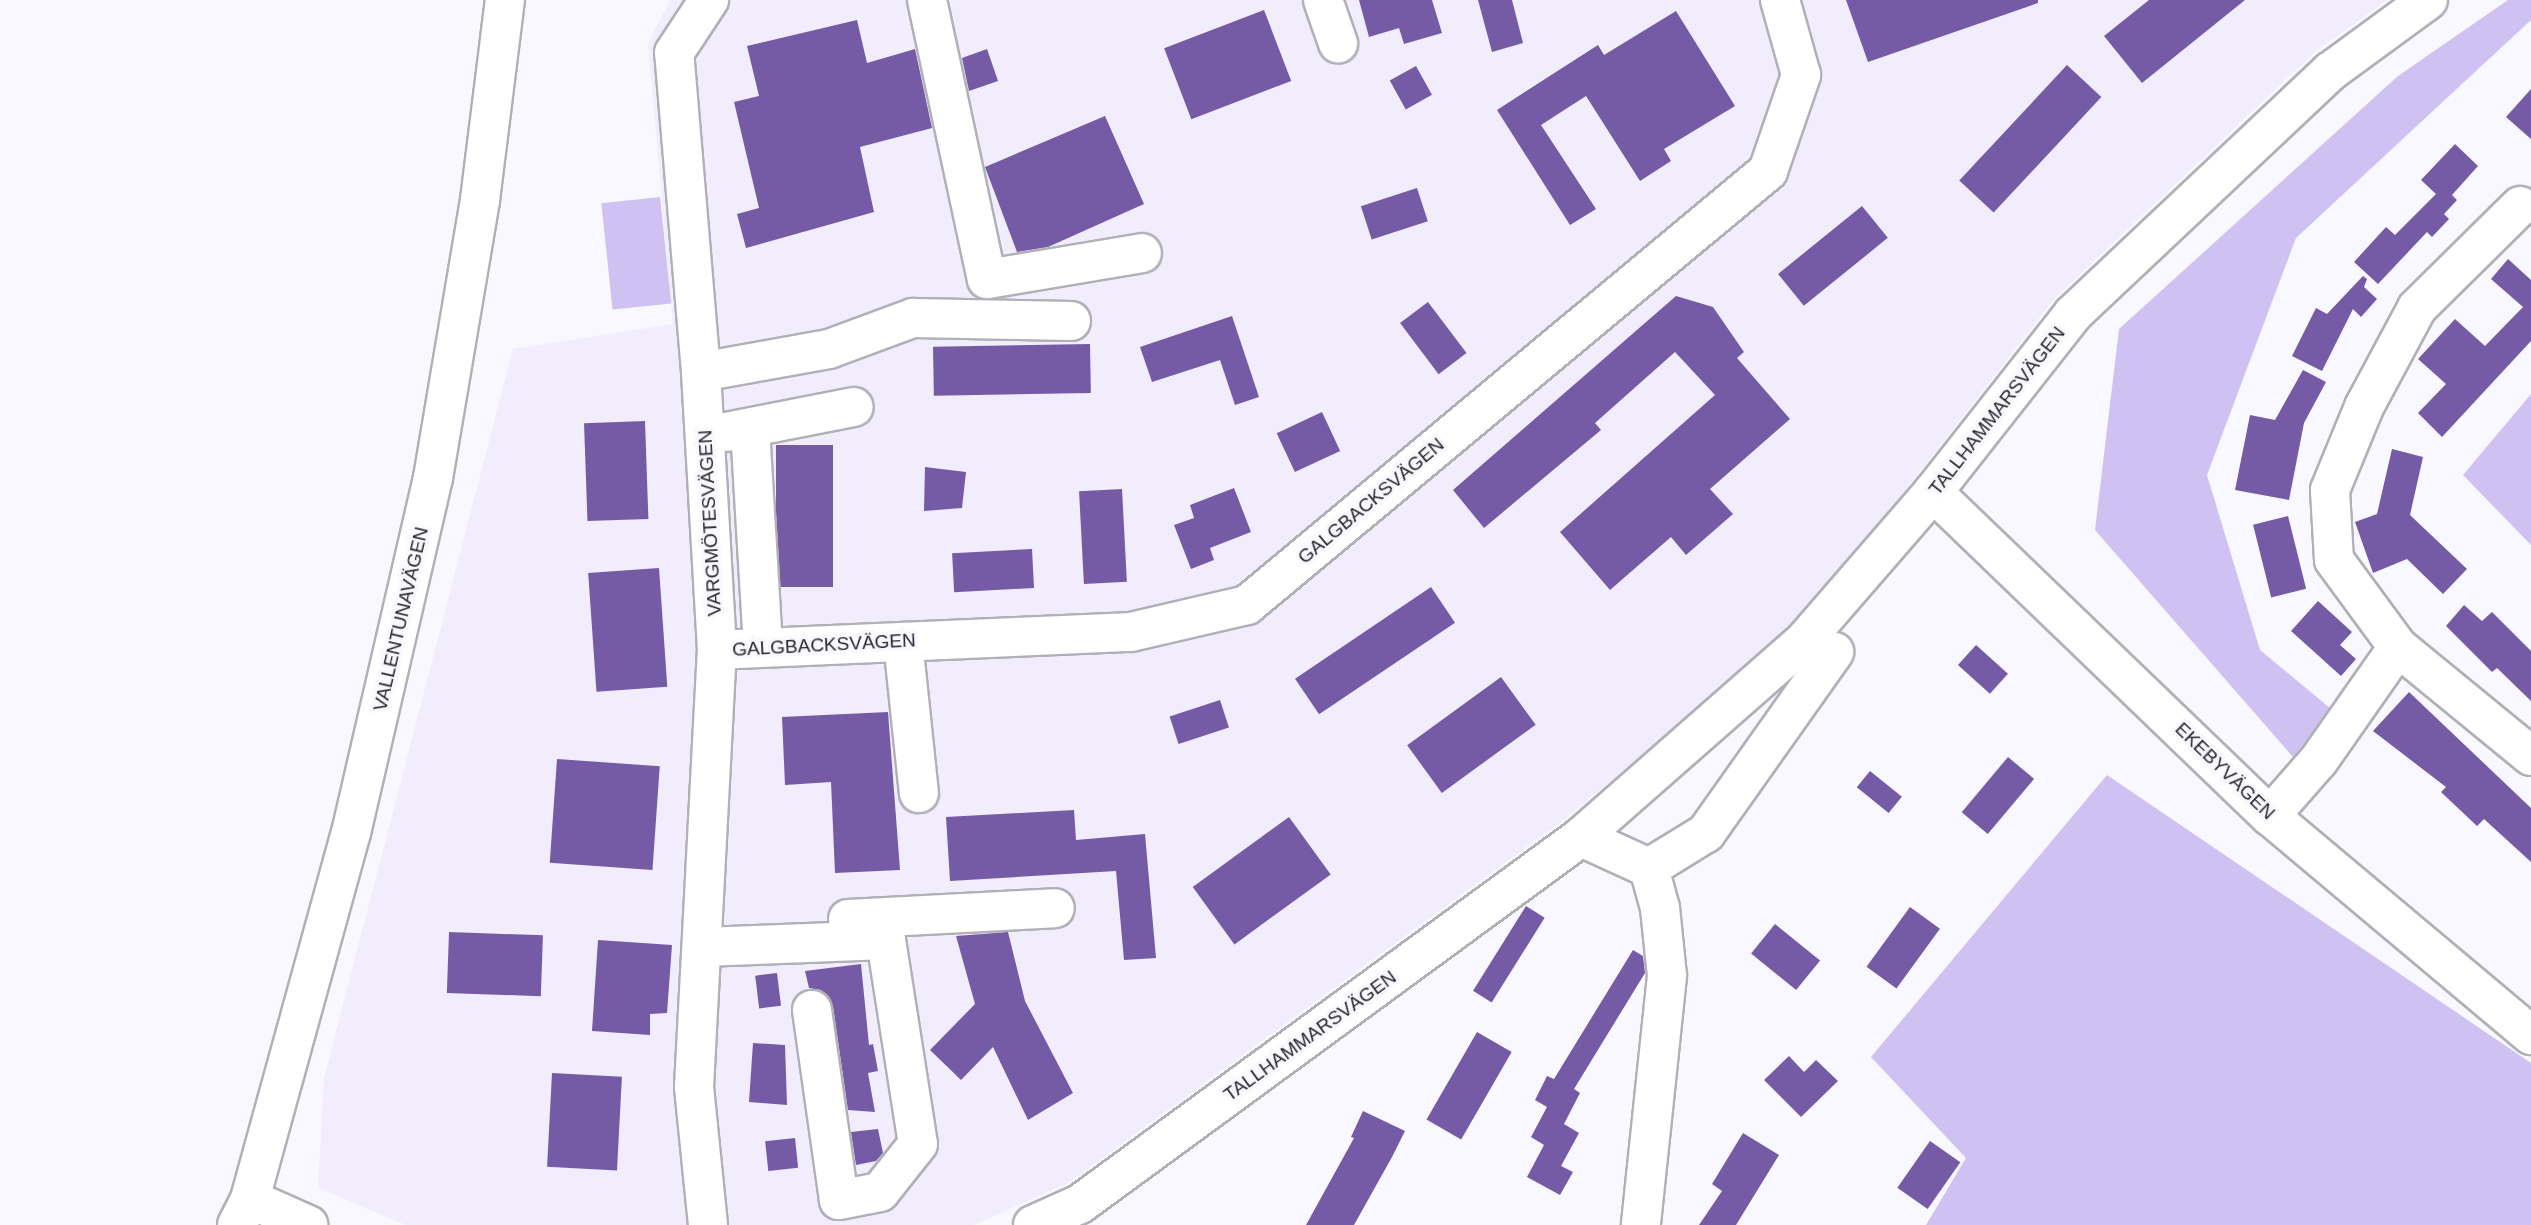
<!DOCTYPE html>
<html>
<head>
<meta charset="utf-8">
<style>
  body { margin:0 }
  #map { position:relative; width:2531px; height:1225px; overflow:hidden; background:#f9f7ff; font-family:Helvetica,sans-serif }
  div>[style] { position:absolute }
  .built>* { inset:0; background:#f1edfd }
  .forest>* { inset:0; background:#cfc1f2; transform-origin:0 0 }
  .building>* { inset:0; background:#755ba5; transform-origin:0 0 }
  .roads { filter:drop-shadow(2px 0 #b2b0b7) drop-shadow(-2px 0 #b2b0b7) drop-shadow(0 2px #b2b0b7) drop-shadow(0 -2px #b2b0b7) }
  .minor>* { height:38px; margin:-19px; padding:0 19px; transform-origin:19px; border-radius:19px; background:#fff }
  .major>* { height:38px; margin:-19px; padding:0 19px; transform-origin:19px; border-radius:19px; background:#fff }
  span { translate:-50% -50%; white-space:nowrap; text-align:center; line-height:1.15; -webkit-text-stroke:7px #f9f7ff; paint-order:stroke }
  .street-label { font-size:19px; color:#272629 }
</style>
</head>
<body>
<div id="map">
  <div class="built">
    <div style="clip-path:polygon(670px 0,2387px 0,2315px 52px,2055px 298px,1797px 630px,1566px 818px,1068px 1183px,974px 1225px,406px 1225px,318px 1188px,324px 1078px,513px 349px,673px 324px,648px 44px)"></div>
  </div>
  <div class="forest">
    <div style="clip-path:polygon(2508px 0,2531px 0,2531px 20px,2296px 238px,2207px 475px,2260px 650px,2331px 709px,2293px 757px,2095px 530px,2119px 329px,2398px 76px)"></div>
    <div style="left:660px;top:197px;width:107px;height:59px;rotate:84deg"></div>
    <div style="clip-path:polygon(2531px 394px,2531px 545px,2463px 475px)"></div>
    <div style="clip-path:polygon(2107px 775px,2531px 1063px,2531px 1225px,1926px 1225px,1966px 1158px,1871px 1057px)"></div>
  </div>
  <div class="building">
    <div style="clip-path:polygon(1359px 0,1432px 0,1442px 33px,1404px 44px,1399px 28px,1369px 37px)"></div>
    <div style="clip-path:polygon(1478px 0,1512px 0,1523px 43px,1492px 52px)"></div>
    <div style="clip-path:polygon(1846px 0,2038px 0,2038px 3px,1868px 62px)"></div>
    <div style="clip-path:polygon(2149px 0,2245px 0,2142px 83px,2104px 36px)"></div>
    <div style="left:1264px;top:10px;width:76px;height:107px;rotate:69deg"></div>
    <div style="clip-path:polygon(1676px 11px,1735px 106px,1664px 149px,1671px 161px,1640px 181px,1586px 96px,1541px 125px,1596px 209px,1570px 225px,1497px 110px,1598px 45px,1604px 55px)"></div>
    <div style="clip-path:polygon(857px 20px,867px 63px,915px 49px,932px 128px,860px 147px,874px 212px,746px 248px,737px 214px,759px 208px,734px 102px,759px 96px,747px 46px)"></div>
    <div style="clip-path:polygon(987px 49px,998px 81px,969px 91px,962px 58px)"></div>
    <div style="left:2067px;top:65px;width:47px;height:158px;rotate:43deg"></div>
    <div style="left:1416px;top:66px;width:33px;height:30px;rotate:61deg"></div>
    <div style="clip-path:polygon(2531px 89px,2531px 139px,2506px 117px)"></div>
    <div style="clip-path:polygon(1105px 116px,1144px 204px,1048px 247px,1017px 252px,985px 167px)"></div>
    <div style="clip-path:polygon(2455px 144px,2478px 166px,2452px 195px,2457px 200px,2444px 214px,2449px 219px,2432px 237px,2427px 232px,2378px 284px,2354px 262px,2386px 227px,2395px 235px,2436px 194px,2421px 180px)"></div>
    <div style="left:1417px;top:188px;width:35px;height:59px;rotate:72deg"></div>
    <div style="left:1862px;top:206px;width:41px;height:108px;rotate:51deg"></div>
    <div style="clip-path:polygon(2508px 259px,2531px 280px,2531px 341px,2442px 437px,2418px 413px,2446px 384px,2418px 359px,2455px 319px,2485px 346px,2523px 307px,2491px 279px)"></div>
    <div style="clip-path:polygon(2363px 276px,2367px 279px,2364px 287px,2377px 299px,2361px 317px,2353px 309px,2322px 371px,2292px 356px,2316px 308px,2327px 314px)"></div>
    <div style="clip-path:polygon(1676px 296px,1713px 307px,1744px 352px,1737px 358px,1790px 419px,1710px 489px,1733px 514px,1686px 555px,1671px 537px,1610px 590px,1560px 532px,1715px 395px,1675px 352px,1595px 423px,1601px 430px,1484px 528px,1453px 490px)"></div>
    <div style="left:1428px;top:302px;width:64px;height:35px;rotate:53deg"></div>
    <div style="clip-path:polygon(1232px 316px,1259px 397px,1235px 405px,1220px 360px,1152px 382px,1140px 347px)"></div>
    <div style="left:1090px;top:344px;width:49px;height:157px;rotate:89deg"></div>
    <div style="clip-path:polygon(2303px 370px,2326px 382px,2304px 423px,2289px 500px,2235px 490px,2250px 415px,2275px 420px)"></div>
    <div style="left:1322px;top:412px;width:43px;height:50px;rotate:65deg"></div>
    <div style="left:645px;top:421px;width:98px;height:61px;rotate:88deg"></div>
    <div style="left:833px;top:445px;width:142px;height:57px;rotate:90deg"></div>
    <div style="clip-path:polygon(2392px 449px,2423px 457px,2410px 515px,2467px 569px,2443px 594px,2407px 559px,2373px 573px,2355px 522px,2377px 514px)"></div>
    <div style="clip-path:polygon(925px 467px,966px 472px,962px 508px,924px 511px)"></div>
    <div style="clip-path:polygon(1234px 488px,1251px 532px,1210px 548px,1214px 560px,1191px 569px,1174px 525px,1194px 518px,1190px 505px)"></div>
    <div style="left:1122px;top:489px;width:93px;height:43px;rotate:87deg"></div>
    <div style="left:2288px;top:516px;width:75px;height:36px;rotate:76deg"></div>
    <div style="left:1032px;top:549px;width:39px;height:80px;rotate:87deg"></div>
    <div style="left:659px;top:568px;width:119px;height:71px;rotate:86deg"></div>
    <div style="left:1431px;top:587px;width:43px;height:164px;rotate:56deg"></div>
    <div style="clip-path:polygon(2318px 601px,2352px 632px,2340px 645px,2356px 659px,2341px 676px,2291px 631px)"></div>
    <div style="clip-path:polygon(2464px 605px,2482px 621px,2492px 612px,2531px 651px,2531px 701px,2497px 668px,2492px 672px,2446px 626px)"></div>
    <div style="left:1976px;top:645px;width:43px;height:27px;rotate:42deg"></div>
    <div style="left:1501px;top:677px;width:59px;height:116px;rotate:54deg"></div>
    <div style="clip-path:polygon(2409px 692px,2531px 808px,2531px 862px,2484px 819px,2477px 826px,2441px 792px,2446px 787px,2373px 731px)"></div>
    <div style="left:1220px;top:700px;width:29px;height:53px;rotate:72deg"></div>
    <div style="clip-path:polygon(888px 712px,900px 870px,835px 873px,831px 782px,785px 785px,782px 717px)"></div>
    <div style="left:2008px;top:757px;width:34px;height:72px;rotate:40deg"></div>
    <div style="left:557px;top:759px;width:103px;height:104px;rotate:4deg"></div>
    <div style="left:1870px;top:771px;width:41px;height:21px;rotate:39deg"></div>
    <div style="clip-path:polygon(1074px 810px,1076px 840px,1145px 834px,1156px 958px,1124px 960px,1116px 871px,950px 881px,946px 817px)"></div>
    <div style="left:1289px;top:817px;width:71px;height:119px;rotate:54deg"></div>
    <div style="left:1526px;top:906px;width:22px;height:100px;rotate:32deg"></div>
    <div style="left:1910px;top:907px;width:37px;height:74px;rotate:36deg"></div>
    <div style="left:1775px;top:924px;width:58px;height:38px;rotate:39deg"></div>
    <div style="left:449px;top:932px;width:94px;height:61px;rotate:2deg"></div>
    <div style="clip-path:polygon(1008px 932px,1025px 1001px,1073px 1093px,1028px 1120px,993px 1047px,961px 1080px,930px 1050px,975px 1004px,956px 936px)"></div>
    <div style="clip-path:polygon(598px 940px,672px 945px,667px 1013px,650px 1014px,650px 1035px,592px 1031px)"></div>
    <div style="clip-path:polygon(1633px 950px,1643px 956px,1645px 973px,1574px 1089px,1580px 1093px,1564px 1124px,1579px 1133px,1561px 1166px,1573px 1172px,1560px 1195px,1527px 1177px,1544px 1145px,1531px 1137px,1547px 1107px,1535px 1100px,1547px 1076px,1554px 1079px)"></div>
    <div style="clip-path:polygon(861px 964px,869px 1045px,873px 1044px,878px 1071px,868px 1073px,875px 1112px,848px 1110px,833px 1006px,821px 990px,809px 988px,805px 971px)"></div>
    <div style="left:777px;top:973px;width:33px;height:22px;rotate:83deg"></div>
    <div style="left:1477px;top:1032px;width:40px;height:101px;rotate:30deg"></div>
    <div style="clip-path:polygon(753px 1043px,785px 1045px,787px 1105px,749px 1102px)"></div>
    <div style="clip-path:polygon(1789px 1056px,1804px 1072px,1816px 1060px,1838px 1081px,1801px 1117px,1764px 1080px)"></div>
    <div style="left:552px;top:1073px;width:70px;height:94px;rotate:3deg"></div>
    <div style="clip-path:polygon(1363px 1111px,1405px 1131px,1392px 1157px,1354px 1225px,1306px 1225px,1354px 1138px,1351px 1137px)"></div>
    <div style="clip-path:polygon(878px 1129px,883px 1153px,876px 1161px,856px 1165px,851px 1132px)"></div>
    <div style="clip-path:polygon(1743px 1133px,1779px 1155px,1736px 1225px,1699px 1225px,1722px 1191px,1712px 1184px)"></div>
    <div style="left:795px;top:1138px;width:30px;height:30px;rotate:84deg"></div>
    <div style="left:1930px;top:1141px;width:37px;height:57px;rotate:35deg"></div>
  </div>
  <div class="roads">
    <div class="minor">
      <div style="left:927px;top:0;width:285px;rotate:77.9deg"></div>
      <div style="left:987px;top:279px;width:157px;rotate:-9.5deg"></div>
      <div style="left:1323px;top:0;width:46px;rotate:70.8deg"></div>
      <div style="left:701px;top:372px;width:130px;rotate:-10.2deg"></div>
      <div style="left:829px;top:349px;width:90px;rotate:-20.3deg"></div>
      <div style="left:913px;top:318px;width:158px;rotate:1.1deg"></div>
      <div style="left:750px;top:428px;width:220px;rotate:86.6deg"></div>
      <div style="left:726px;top:432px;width:130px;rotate:-11.1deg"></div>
      <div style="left:1933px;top:492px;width:467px;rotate:43.9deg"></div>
      <div style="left:2270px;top:816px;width:341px;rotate:40deg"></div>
      <div style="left:903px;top:642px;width:152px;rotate:84deg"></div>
      <div style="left:2398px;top:647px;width:172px;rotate:39.3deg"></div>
      <div style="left:717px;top:650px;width:414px;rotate:-2.5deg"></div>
      <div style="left:1131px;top:632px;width:119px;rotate:-13.1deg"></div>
      <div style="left:1247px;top:605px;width:678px;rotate:-39.79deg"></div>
      <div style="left:1768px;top:171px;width:102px;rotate:-71deg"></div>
      <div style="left:1801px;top:75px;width:78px;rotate:-105.6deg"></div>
      <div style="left:2270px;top:816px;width:74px;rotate:-48.8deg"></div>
      <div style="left:2319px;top:760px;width:138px;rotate:-55deg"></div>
      <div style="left:2398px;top:647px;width:108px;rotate:-126.3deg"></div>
      <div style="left:2334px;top:560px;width:70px;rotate:-93.3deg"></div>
      <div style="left:2330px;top:490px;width:90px;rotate:-67.7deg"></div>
      <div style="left:2364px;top:407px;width:112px;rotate:-61.8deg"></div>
      <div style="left:2417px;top:308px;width:145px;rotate:-44.7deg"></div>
      <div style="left:1581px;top:837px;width:75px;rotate:24.5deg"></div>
      <div style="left:1649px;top:868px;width:41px;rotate:74.6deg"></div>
      <div style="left:1660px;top:908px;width:68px;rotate:84.1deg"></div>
      <div style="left:1667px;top:976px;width:250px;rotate:96deg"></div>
      <div style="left:1649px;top:868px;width:67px;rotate:-31.6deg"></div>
      <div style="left:1706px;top:833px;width:222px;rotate:-54.7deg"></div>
      <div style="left:848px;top:919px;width:207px;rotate:-3deg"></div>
      <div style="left:703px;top:947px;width:183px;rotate:-2.2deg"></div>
      <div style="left:886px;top:940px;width:206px;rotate:81.1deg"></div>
      <div style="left:918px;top:1144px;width:61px;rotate:128.4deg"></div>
      <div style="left:880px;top:1192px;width:42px;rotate:169deg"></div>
      <div style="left:839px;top:1200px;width:192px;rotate:-98.1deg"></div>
      <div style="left:250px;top:1199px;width:64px;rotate:24.1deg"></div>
      <div style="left:708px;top:1225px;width:139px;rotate:-95.8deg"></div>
      <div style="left:694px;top:1087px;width:438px;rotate:-87deg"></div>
      <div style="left:717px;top:650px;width:278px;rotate:-93.3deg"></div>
      <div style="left:701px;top:372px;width:320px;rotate:-94.8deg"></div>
      <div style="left:674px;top:53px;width:64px;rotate:-56.6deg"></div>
      <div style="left:1033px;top:1225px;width:51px;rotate:-24.1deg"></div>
      <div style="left:1080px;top:1204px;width:621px;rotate:-36.22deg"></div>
      <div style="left:1581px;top:837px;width:298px;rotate:-41.3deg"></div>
      <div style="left:1805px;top:640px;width:196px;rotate:-49.1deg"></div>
      <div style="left:1933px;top:492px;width:226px;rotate:-51.8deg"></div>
      <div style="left:2073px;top:314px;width:354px;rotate:-43.3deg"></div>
      <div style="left:2331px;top:71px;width:120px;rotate:-36.2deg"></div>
    </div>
    <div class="major">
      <div style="left:237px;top:1225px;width:29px;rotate:-63deg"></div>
      <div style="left:250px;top:1199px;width:380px;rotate:-74.6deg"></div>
      <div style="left:351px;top:833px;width:364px;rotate:-77deg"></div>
      <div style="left:433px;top:478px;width:282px;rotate:-80.4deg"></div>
      <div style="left:480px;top:200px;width:202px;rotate:-82.9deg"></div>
    </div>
  </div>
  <div class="street-label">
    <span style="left:1997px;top:411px;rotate:-52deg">TALLHAMMARSVÄGEN</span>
    <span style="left:1371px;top:501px;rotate:-40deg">GALGBACKSVÄGEN</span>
    <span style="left:710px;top:523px;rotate:-93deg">VARGMÖTESVÄGEN</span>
    <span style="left:401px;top:619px;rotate:-77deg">VALLENTUNAVÄGEN</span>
    <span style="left:824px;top:645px;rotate:-3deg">GALGBACKSVÄGEN</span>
    <span style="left:2225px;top:771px;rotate:44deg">EKEBYVÄGEN</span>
    <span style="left:1310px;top:1036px;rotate:-36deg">TALLHAMMARSVÄGEN</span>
  </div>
</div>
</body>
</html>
